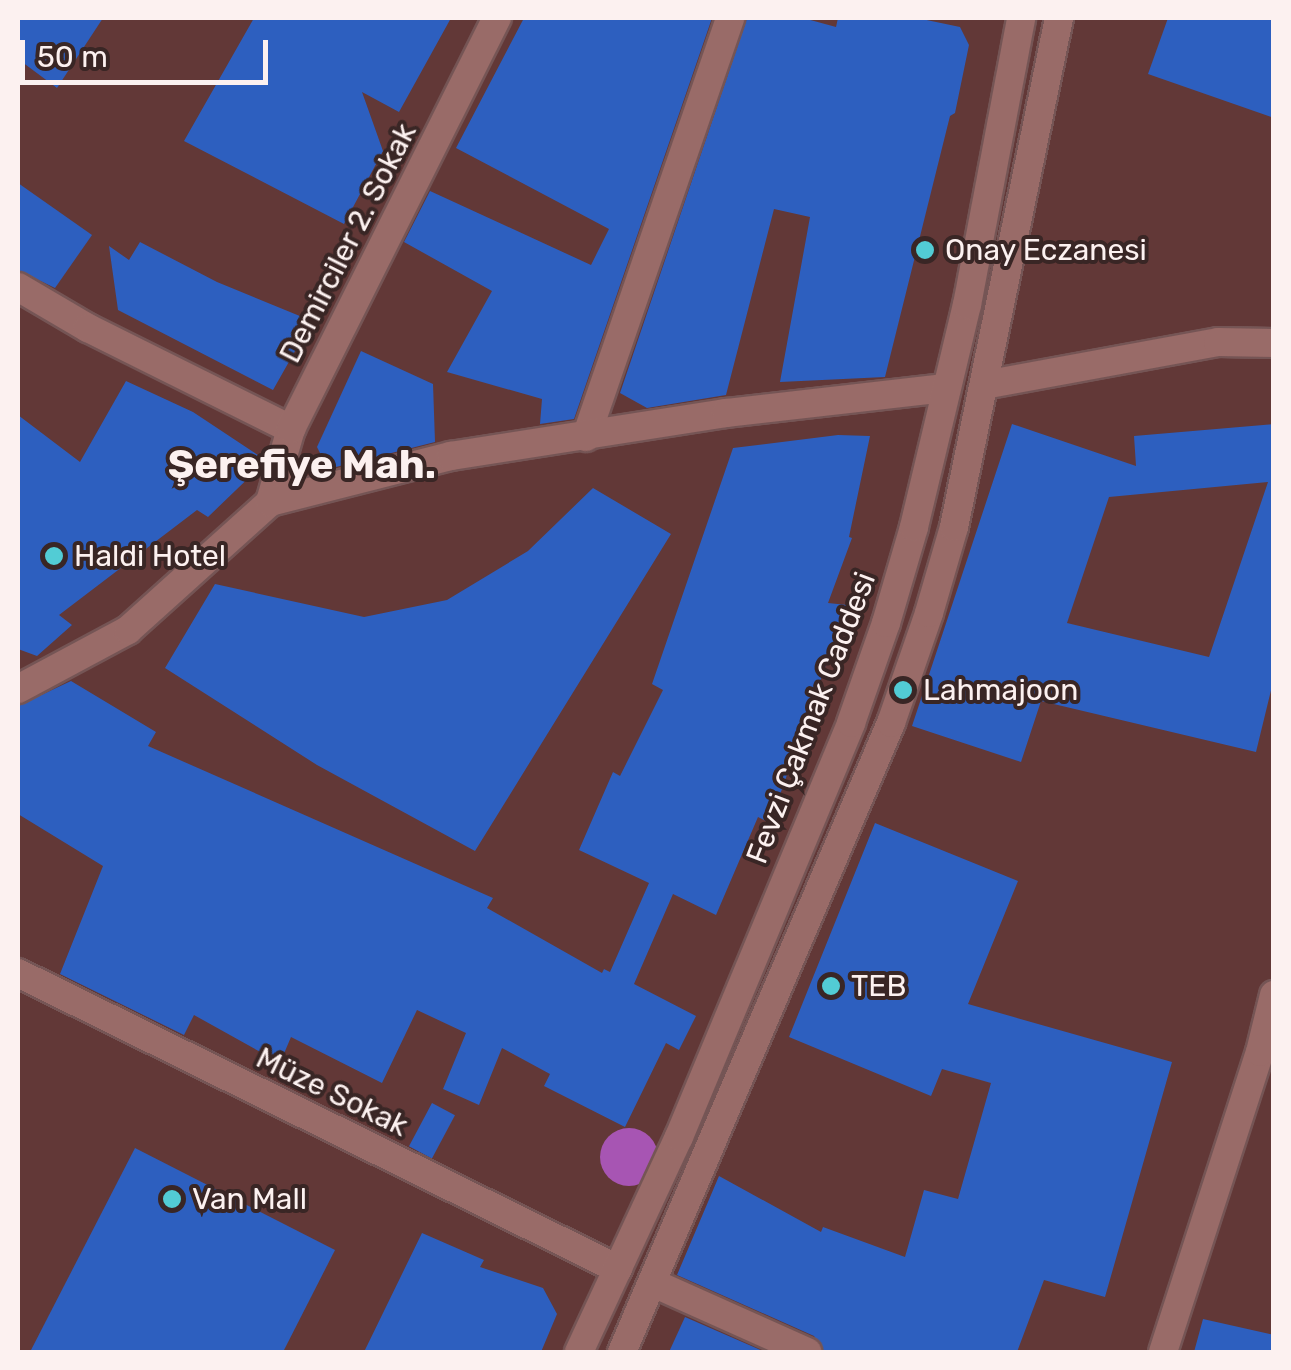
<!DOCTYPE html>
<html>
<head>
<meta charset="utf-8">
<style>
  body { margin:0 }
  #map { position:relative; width:1291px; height:1370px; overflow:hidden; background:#623837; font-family:Rubik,sans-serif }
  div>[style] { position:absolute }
  .forest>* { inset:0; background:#a755b3 }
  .round { border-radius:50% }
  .building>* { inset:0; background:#2d5fbf; transform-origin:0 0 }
  .roads { filter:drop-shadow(2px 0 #755555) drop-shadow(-2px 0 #755555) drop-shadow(0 2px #755555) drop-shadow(0 -2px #755555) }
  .minor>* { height:28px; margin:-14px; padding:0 14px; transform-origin:14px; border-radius:14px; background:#996b68 }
  .tertiary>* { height:28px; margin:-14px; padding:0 14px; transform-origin:14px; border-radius:14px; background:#996b68 }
  .secondary>* { height:28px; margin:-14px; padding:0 14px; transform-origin:14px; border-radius:14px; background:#996b68 }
  .dots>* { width:28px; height:28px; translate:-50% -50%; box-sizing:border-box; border:5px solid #392625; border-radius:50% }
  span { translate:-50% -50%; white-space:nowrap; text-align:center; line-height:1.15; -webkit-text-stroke:8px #392625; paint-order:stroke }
  .street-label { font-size:30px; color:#fcf1f0 }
  .poi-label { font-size:30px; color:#fcf1f0 }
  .left { translate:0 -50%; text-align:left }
  .district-label { font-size:40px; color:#fcf1f0; font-weight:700 }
  .frame { position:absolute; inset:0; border:20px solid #fcf1f0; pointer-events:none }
  .scale { position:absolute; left:20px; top:40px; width:248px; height:45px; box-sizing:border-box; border:5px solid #fcf1f0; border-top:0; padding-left:12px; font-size:30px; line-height:35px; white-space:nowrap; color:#fcf1f0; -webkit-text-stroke:8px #392625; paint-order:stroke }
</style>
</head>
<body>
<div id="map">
  <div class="forest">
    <div class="round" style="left:600px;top:1128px;width:58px;height:58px"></div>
  </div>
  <div class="building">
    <div style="clip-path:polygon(18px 18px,103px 18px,57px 88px,18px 59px)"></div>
    <div style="clip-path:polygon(254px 18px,451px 18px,399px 112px,362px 92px,383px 151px,344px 224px,184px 141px)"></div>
    <div style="clip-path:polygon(524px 18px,712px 18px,574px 419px,540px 424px,542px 399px,447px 372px,492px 291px,404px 242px,430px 191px,591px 265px,609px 229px,456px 148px)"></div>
    <div style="clip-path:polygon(747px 18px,803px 18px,836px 27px,838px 18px,917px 18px,960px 27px,969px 45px,955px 113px,950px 116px,885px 377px,780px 382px,810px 217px,774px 209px,726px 395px,647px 408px,620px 393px)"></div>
    <div style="clip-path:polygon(1168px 18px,1274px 18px,1274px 118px,1148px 74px)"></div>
    <div style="clip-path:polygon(18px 183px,92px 235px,55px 288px,18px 270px)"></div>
    <div style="clip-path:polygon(140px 242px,217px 282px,312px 321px,273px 390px,118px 310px,109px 246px,129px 260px)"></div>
    <div style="clip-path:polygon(361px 351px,433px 384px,435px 442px,328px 469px,317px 447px)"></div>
    <div style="clip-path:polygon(126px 381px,193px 412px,264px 459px,263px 464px,208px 517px,197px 510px,59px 615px,72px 625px,37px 656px,18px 649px,18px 415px,80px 462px)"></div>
    <div style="clip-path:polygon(evenodd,1012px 424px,1136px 466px,1134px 436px,1274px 424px,1274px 678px,1256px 752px,1041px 701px,1021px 762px,912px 726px,1012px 424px,1268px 482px,1209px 657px,1067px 623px,1109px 497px,1268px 482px)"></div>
    <div style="clip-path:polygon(838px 435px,870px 436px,849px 537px,852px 538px,828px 603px,847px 605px,770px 823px,758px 817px,716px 915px,673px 894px,634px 984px,696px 1016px,679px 1050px,666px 1043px,625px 1127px,544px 1086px,550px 1074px,502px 1048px,479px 1105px,443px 1089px,466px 1033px,417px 1010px,382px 1083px,291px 1037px,280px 1063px,194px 1015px,184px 1035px,60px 974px,103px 866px,18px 814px,18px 706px,71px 681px,156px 732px,148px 746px,493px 898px,487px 908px,602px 973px,604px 969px,610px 972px,649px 883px,579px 850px,613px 772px,620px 776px,663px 690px,652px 684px,733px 448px)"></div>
    <div style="clip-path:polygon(593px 488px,671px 534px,475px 851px,317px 765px,165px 668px,215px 584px,364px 617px,447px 600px,528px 551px)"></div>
    <div style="clip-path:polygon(875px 823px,1018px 881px,968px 1004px,1172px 1062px,1105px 1297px,1044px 1280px,1017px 1352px,824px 1352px,814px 1336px,677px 1275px,719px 1176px,821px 1232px,823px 1227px,905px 1257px,924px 1190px,958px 1199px,991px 1083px,942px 1069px,931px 1096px,789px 1037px)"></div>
    <div style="left:432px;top:1103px;width:26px;height:49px;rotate:28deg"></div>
    <div style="clip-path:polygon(135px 1148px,335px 1250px,283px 1352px,30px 1352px)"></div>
    <div style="clip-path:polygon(422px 1233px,484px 1260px,480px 1267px,543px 1288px,557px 1314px,541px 1352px,364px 1352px)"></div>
    <div style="clip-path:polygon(685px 1317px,765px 1352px,669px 1352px)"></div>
    <div style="clip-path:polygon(1203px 1319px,1274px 1335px,1274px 1352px,1194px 1352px)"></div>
  </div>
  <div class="roads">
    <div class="minor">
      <div style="left:18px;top:287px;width:81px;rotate:30.4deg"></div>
      <div style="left:88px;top:328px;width:227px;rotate:26.5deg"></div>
      <div style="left:586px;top:437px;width:443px;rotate:-71deg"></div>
      <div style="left:270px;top:502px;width:76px;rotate:-74deg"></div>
      <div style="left:291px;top:429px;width:460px;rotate:-63.4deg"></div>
      <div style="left:18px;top:973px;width:669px;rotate:26.26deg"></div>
      <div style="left:653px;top:1283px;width:169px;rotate:24.1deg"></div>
      <div style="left:1163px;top:1352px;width:315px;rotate:-72.1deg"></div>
      <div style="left:1260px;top:1052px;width:59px;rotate:-76.2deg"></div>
    </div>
    <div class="tertiary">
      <div style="left:984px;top:385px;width:238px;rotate:-10.4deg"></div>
      <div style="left:1218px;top:342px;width:56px;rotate:1deg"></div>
      <div style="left:18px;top:689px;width:125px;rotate:-28.2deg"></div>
      <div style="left:128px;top:630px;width:191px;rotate:-42deg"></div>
      <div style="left:270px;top:502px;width:187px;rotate:-14.3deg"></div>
      <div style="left:451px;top:456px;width:278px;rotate:-8.9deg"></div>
      <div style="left:726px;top:413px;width:222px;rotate:-6.5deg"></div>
    </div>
    <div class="secondary">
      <div style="left:579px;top:1352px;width:237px;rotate:-65.1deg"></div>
      <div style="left:679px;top:1137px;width:448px;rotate:-67.4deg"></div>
      <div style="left:851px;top:723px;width:106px;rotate:-70.7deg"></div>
      <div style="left:886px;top:623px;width:100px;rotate:-73.7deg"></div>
      <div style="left:914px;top:527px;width:228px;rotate:-76.6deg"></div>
      <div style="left:967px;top:305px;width:292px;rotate:-79.3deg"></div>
      <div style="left:622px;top:1352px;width:684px;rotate:-66.85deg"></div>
      <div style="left:891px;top:723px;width:116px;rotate:-70.9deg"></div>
      <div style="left:929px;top:613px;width:90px;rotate:-73.8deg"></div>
      <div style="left:954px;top:527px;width:520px;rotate:-78.34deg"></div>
    </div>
  </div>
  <div class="dots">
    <div style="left:925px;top:250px;background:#52ccd5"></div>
    <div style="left:54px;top:556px;background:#52ccd5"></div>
    <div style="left:903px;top:690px;background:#52ccd5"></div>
    <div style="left:831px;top:986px;background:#52ccd5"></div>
    <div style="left:172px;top:1199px;background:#52ccd5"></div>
  </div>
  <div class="street-label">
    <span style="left:348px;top:243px;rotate:-63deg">Demirciler 2. Sokak</span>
    <span style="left:811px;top:718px;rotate:-69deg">Fevzi Çakmak Caddesi</span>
    <span style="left:332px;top:1092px;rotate:26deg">Müze Sokak</span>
  </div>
  <div class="poi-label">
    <span class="left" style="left:945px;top:250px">Onay Eczanesi</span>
    <span class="left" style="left:74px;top:556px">Haldi Hotel</span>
    <span class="left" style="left:923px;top:690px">Lahmajoon</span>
    <span class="left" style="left:851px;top:986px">TEB</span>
    <span class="left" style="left:192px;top:1199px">Van Mall</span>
  </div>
  <div class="district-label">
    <span style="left:302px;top:465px">Şerefiye Mah.</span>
  </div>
  <div class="frame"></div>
  <div class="scale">50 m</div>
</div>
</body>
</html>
